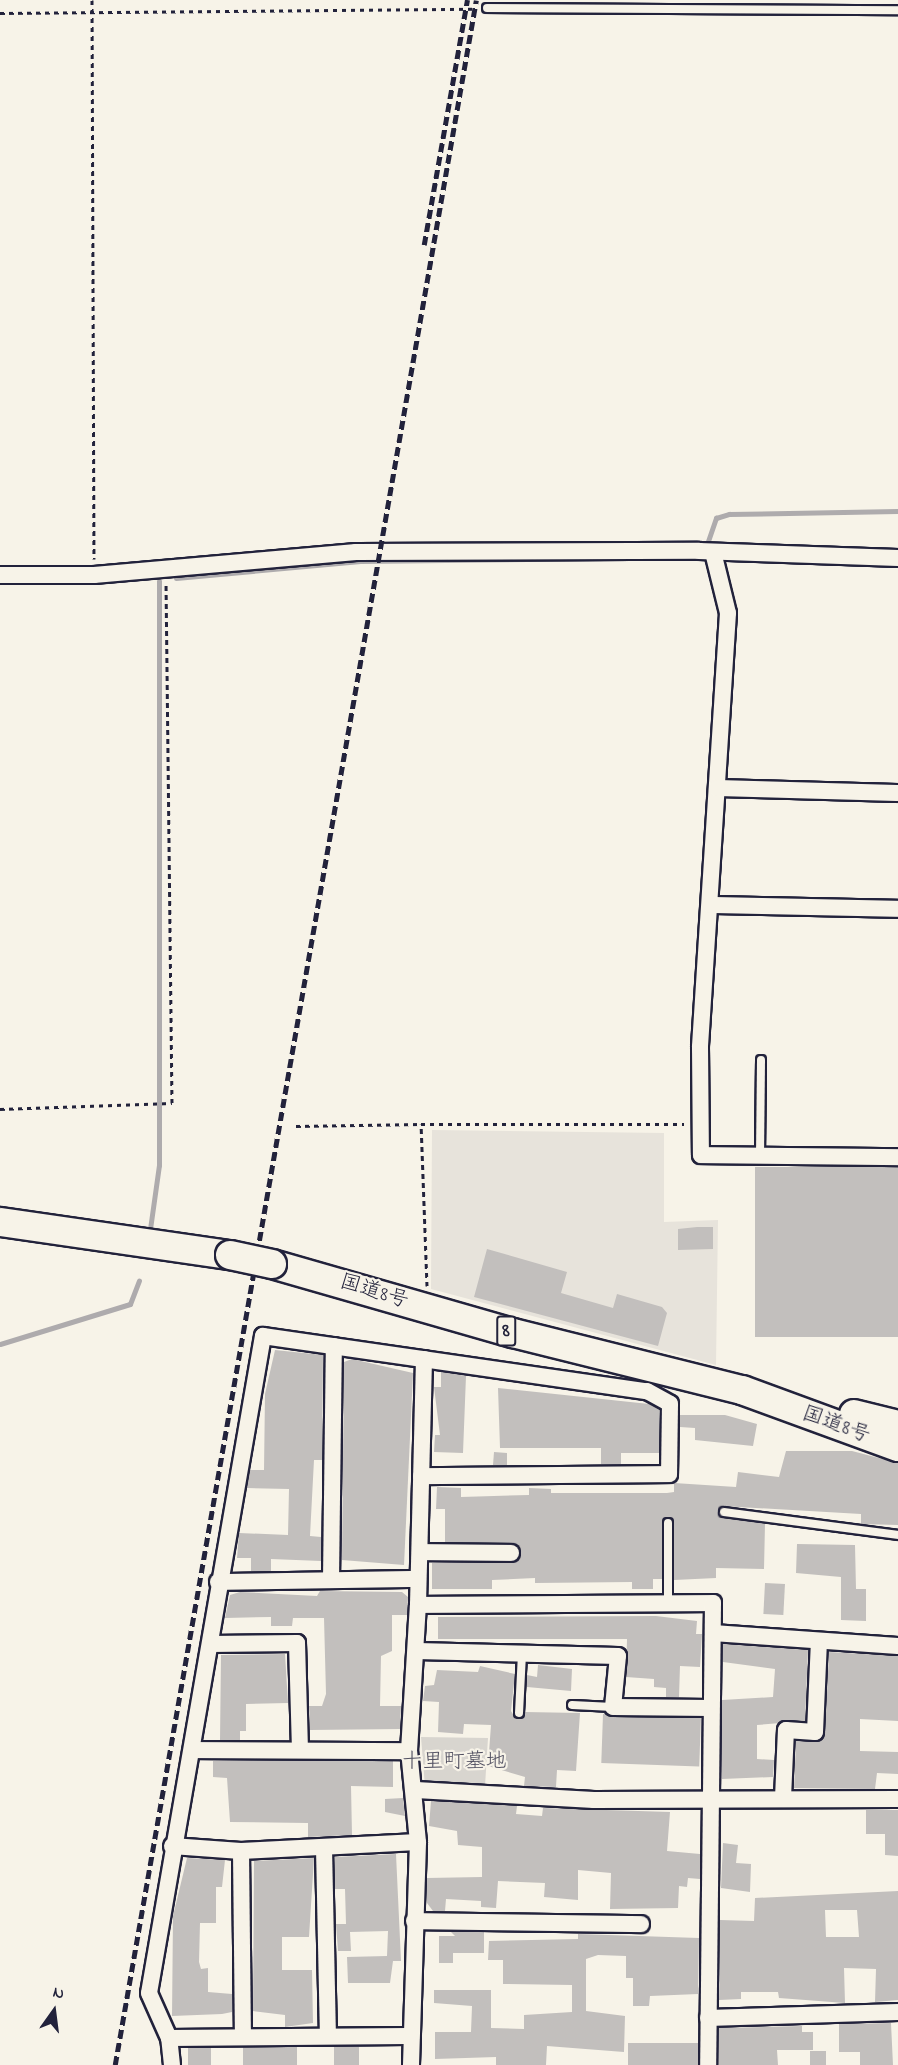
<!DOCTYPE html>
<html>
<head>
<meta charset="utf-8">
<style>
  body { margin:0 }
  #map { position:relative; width:898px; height:2065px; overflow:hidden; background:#f7f3e8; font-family:"Indie Flower","Klee One",sans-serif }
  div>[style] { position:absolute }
  .built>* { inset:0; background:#e7e3db }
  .green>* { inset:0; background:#d8d5cf }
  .stream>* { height:5px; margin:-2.5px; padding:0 2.5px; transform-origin:2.5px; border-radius:2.5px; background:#aeabad }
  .building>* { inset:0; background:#c2bfbd; transform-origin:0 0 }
  .path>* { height:3px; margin-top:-1.5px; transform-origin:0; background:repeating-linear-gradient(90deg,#22223b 0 4.5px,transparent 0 9px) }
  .roads { filter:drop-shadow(2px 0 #22223b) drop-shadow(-2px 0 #22223b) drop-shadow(0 2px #22223b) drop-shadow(0 -2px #22223b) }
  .service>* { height:8px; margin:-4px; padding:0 4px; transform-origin:4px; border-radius:4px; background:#f7f3e8 }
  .minor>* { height:16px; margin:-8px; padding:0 8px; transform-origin:8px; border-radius:8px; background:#f7f3e8 }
  .trunk>* { height:28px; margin:-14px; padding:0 14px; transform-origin:14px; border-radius:14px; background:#f7f3e8 }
  .rail>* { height:4.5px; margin-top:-2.25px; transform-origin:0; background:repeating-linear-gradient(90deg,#22223b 0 9px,transparent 0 13.5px) }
  .bridges { filter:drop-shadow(2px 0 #22223b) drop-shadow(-2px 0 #22223b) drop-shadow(0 2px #22223b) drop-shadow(0 -2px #22223b) }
  .trunk-bridge>* { height:28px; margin:-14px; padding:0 14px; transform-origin:14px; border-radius:14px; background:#f7f3e8 }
  span { translate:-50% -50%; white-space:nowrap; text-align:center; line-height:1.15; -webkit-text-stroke:4.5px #f7f3e8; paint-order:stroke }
  .shield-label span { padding:2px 4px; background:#f7f3e8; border:2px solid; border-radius:4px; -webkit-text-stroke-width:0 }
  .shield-label { font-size:20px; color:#22223b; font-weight:700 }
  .street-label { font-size:21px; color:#22223b }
  .park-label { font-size:21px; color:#504f60 }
  .north { position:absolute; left:24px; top:1981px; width:60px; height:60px; -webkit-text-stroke:4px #f7f3e8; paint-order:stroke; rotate:14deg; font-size:16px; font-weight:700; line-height:24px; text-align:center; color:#22223b }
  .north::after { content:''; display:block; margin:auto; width:21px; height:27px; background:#22223b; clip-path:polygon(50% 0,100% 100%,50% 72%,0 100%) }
</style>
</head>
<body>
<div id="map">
  <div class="built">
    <div style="clip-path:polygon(432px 1130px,664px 1133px,664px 1222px,718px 1220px,716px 1365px,431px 1289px)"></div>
  </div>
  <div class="green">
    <div style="clip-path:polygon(488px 1738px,485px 1786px,425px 1787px,421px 1737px)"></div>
  </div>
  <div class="stream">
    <div style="left:707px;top:544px;width:28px;rotate:-71deg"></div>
    <div style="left:716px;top:518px;width:14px;rotate:-17deg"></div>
    <div style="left:729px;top:514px;width:169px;rotate:-1deg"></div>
    <div style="left:176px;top:578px;width:185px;rotate:-5.3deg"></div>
    <div style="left:360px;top:561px;width:342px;rotate:-0.7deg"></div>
    <div style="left:150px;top:1229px;width:65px;rotate:-82deg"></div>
    <div style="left:159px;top:1165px;width:584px;rotate:-90deg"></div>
    <div style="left:0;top:1344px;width:136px;rotate:-17.1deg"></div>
    <div style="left:130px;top:1304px;width:25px;rotate:-69deg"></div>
  </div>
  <div class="building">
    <div style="left:755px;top:1167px;width:143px;height:170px"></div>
    <div style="clip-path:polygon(697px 1227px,713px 1227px,713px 1249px,678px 1250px,678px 1229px)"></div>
    <div style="clip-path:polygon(487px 1249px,567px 1272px,561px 1293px,613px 1308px,617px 1294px,662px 1307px,667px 1313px,658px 1346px,474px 1297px)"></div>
    <div style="clip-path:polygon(275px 1350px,323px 1355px,322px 1460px,314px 1460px,310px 1536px,321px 1537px,321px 1561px,271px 1559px,271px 1571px,251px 1571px,251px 1558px,237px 1558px,239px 1533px,288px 1535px,289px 1489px,247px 1488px,250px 1470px,264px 1470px,265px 1394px)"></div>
    <div style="clip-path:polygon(352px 1359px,413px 1373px,404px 1565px,342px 1560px,344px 1362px)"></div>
    <div style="clip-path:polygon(441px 1372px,466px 1376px,463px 1453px,434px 1452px,435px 1435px,440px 1435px,434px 1387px,441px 1387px)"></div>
    <div style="clip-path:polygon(498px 1388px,649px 1404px,659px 1410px,659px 1453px,621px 1453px,621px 1464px,601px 1464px,601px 1448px,500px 1448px)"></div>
    <div style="clip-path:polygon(680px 1415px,725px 1415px,757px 1424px,753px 1446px,695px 1440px,695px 1428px,680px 1427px)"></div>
    <div style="clip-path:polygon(786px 1451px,852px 1451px,898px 1463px,898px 1525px,861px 1524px,861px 1514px,722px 1506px,721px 1517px,765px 1524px,764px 1569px,716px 1568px,716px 1578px,674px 1580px,674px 1523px,667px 1517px,662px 1523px,662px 1579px,653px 1579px,653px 1589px,632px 1589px,632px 1582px,535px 1583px,535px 1578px,492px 1580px,492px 1589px,432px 1589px,432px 1563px,511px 1563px,521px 1554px,512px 1543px,445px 1542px,445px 1509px,436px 1509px,437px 1487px,461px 1488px,461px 1497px,529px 1495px,529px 1488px,551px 1489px,551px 1493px,667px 1493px,674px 1492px,674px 1483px,736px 1487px,738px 1472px,779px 1477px)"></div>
    <div style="clip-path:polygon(494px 1452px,507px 1453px,507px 1465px,493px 1465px)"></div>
    <div style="clip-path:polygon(797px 1544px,855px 1545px,856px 1589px,866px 1589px,866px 1621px,841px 1620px,841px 1577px,796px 1573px)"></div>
    <div style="left:765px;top:1583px;width:20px;height:31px;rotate:3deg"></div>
    <div style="clip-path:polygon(320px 1591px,402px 1592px,408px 1597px,407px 1615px,392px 1615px,392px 1651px,381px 1656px,380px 1706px,401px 1706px,400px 1729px,310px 1730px,309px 1706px,322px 1706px,326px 1694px,324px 1618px,293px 1618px,292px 1626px,271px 1626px,271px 1617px,225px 1618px,230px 1595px,240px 1592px,317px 1596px)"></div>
    <div style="clip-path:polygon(656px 1616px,697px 1621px,696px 1634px,702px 1634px,700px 1667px,680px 1666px,679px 1697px,666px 1697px,666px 1688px,654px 1687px,654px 1679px,626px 1677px,627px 1639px,438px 1639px,438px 1617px)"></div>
    <div style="clip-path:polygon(723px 1644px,808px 1650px,805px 1721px,757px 1725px,757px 1759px,774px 1760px,773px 1777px,722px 1779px,722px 1700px,773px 1697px,775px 1669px,723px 1662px)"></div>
    <div style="clip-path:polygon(829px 1652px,898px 1656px,898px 1721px,860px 1719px,860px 1751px,898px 1752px,898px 1774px,877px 1773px,875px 1789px,794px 1788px,796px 1741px,819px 1742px,825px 1733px)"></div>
    <div style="clip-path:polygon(285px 1654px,288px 1703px,246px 1704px,246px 1731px,240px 1731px,240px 1740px,220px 1740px,221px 1655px)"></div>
    <div style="clip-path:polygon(538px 1665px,572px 1669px,571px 1691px,527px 1687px,527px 1675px,537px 1677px)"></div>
    <div style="clip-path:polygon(480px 1666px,515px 1674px,511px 1711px,516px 1719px,525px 1712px,580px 1713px,576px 1771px,557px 1770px,556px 1787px,524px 1786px,525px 1777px,488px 1766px,491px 1725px,464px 1724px,463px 1734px,438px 1732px,439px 1702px,423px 1701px,425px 1686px,434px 1685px,437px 1670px,478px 1672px)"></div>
    <div style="left:603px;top:1714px;width:98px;height:49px;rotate:2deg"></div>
    <div style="clip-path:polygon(213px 1761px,393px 1761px,393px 1787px,351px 1786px,352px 1835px,308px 1837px,308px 1823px,230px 1822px,227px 1778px,213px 1777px)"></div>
    <div style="clip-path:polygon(403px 1798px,405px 1816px,385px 1812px,385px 1799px)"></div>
    <div style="clip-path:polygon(431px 1801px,517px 1806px,516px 1814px,542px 1816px,543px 1808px,670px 1812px,667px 1851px,700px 1854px,700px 1879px,688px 1878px,687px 1887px,679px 1886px,678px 1908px,610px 1909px,611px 1873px,578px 1870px,578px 1900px,544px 1897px,545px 1883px,498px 1881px,496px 1908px,481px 1907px,481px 1901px,446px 1899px,445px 1911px,433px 1911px,427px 1903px,427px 1878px,482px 1877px,482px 1847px,458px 1845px,457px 1831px,429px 1826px)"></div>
    <div style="clip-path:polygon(866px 1810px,898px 1810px,898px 1856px,885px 1855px,885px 1834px,866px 1834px)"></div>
    <div style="clip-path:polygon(723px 1843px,738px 1845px,736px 1863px,751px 1864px,750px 1892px,721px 1888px)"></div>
    <div style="clip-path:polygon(396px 1854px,401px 1961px,393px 1961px,390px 1983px,348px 1983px,347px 1957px,387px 1956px,388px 1931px,350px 1932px,351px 1951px,338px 1951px,336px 1924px,346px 1924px,345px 1889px,335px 1889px,335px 1857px)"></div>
    <div style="clip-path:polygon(187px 1858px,225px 1860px,222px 1887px,216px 1887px,216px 1923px,200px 1923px,199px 1962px,201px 1969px,208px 1968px,208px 1992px,232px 1994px,232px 2012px,222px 2014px,172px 2016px,173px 1916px)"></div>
    <div style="clip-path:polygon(314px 1858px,309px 1937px,282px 1937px,282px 1970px,312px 1970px,313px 2023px,285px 2027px,285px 2015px,253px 2011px,254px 1861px)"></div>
    <div style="clip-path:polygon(evenodd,898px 1891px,898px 2000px,875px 2002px,876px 1969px,844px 1968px,845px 2003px,779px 1998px,778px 1992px,741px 1992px,741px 1999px,719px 2000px,720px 1920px,754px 1921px,755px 1898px,898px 1891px,825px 1910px,857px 1910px,859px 1937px,826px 1937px,825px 1910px)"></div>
    <div style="clip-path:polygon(451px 1932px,484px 1932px,484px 1953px,453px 1953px,453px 1963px,439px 1963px,439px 1936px,455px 1936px)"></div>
    <div style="clip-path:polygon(578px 1934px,699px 1938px,698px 1994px,650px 1996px,649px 2006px,633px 2006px,633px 1978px,626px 1978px,626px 1956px,598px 1955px,586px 1959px,586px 2011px,625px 2016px,624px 2052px,547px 2046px,546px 2065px,496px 2065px,496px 2057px,435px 2059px,435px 2032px,471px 2032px,472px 2006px,434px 2003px,434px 1990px,491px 1990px,491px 2028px,524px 2029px,524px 2015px,572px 2012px,572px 1985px,503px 1984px,503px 1960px,488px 1960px,489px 1941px,578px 1939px)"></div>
    <div style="clip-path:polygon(891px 2023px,893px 2065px,860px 2065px,860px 2052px,839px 2052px,839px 2024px)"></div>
    <div style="clip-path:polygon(802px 2026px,802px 2032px,813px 2032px,813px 2050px,777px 2050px,778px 2065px,718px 2065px,719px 2028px)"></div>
    <div style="left:628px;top:2043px;width:70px;height:22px"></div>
    <div style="left:297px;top:2047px;width:18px;height:54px;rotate:90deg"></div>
    <div style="left:334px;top:2047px;width:25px;height:18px"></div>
    <div style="left:188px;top:2048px;width:23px;height:17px"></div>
    <div style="left:826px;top:2051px;width:14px;height:16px;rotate:90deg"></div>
  </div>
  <div class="path">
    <div style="left:92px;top:0;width:559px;rotate:89.8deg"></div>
    <div style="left:0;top:13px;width:475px;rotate:-0.5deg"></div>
    <div style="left:0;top:1109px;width:172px;rotate:-2deg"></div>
    <div style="left:172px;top:1103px;width:519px;rotate:-90.66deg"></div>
    <div style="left:296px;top:1126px;width:125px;rotate:-0.9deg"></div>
    <div style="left:427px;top:1286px;width:162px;rotate:-92.1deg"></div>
    <div style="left:421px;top:1124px;width:263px"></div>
  </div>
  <div class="roads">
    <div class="service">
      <div style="left:487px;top:8px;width:411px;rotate:0.3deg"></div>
      <div style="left:760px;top:1156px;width:96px;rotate:-89.4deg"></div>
      <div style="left:724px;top:1512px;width:176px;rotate:7.5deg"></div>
      <div style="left:668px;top:1604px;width:81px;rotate:-90deg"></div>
      <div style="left:572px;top:1705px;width:41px;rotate:2.8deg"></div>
      <div style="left:519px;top:1713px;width:59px;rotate:-87.1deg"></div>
    </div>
    <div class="minor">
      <div style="left:713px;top:552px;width:63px;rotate:76.2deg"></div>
      <div style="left:728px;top:613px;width:435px;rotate:93.7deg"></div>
      <div style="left:700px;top:1047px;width:108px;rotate:89.5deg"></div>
      <div style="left:701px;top:1155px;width:197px;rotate:0.6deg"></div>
      <div style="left:0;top:575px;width:94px"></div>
      <div style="left:94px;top:575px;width:263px;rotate:-5deg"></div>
      <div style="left:356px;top:552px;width:343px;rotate:-0.2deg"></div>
      <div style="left:699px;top:551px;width:199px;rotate:2deg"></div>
      <div style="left:717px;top:788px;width:181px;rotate:1.6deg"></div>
      <div style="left:710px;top:905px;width:188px;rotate:1.2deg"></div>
      <div style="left:424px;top:1359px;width:246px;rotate:91.4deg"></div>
      <div style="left:418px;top:1605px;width:295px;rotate:-0.4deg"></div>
      <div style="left:713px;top:1603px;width:462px;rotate:90.6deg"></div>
      <div style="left:420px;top:1552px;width:91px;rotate:0.6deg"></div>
      <div style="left:331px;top:1580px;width:234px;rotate:-89.3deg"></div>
      <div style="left:218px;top:1582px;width:200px;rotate:-0.9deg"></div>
      <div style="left:713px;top:1633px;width:185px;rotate:4deg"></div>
      <div style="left:210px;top:1644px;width:87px;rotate:-0.7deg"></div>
      <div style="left:297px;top:1643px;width:107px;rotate:88.4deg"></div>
      <div style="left:417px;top:1651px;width:201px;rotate:1.4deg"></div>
      <div style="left:618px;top:1656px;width:51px;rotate:95.6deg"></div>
      <div style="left:613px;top:1707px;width:97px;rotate:0.6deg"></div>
      <div style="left:192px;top:1750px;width:217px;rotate:0.3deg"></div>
      <div style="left:416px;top:1790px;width:178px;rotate:3.2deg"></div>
      <div style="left:594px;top:1800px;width:304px;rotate:-0.2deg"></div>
      <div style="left:783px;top:1798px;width:68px;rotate:-87.5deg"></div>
      <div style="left:786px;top:1730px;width:29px;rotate:4deg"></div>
      <div style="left:815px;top:1732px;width:91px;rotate:-87.5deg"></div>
      <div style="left:172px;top:1846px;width:69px;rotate:4.1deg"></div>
      <div style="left:241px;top:1851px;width:177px;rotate:-2.9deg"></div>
      <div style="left:324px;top:1848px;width:188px;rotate:88.8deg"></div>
      <div style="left:241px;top:1851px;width:186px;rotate:89.4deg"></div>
      <div style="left:414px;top:1921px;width:227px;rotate:0.8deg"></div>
      <div style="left:708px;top:2018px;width:190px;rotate:-1.8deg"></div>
      <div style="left:169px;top:2038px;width:239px;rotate:-0.5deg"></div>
      <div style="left:172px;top:2065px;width:27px;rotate:-96deg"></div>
      <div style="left:169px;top:2038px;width:49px;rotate:-114deg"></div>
      <div style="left:149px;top:1993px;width:667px;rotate:-80.16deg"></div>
      <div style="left:263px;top:1336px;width:388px;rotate:8.2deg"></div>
      <div style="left:647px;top:1391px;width:26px;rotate:29deg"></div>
      <div style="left:670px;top:1404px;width:70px;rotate:90.8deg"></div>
      <div style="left:669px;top:1474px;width:248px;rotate:179.5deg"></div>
      <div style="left:411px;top:2065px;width:223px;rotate:-88.2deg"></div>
      <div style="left:418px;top:1842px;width:91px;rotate:-95.6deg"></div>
      <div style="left:409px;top:1751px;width:146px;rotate:-86.5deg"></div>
    </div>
    <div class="trunk">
      <div style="left:0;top:1222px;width:232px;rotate:8.2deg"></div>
      <div style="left:272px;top:1264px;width:251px;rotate:16deg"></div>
      <div style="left:513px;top:1333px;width:236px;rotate:14deg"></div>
      <div style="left:742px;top:1390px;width:166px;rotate:20.1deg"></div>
      <div style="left:854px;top:1414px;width:45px;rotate:14deg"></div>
    </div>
  </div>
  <div class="rail">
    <div style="left:424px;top:245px;width:249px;rotate:-80deg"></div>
    <div style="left:115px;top:2065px;width:2096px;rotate:-80.08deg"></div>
  </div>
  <div class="bridges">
    <div class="trunk-bridge">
      <div style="left:230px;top:1255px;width:43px;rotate:12.1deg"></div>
    </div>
  </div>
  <div class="shield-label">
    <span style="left:506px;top:1331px">8</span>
  </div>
  <div class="street-label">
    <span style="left:374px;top:1292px;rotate:17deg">国道8号</span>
    <span style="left:836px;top:1425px;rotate:20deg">国道8号</span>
  </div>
  <div class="park-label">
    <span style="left:454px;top:1762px">十里町墓地</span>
  </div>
  <div class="north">N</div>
</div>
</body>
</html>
